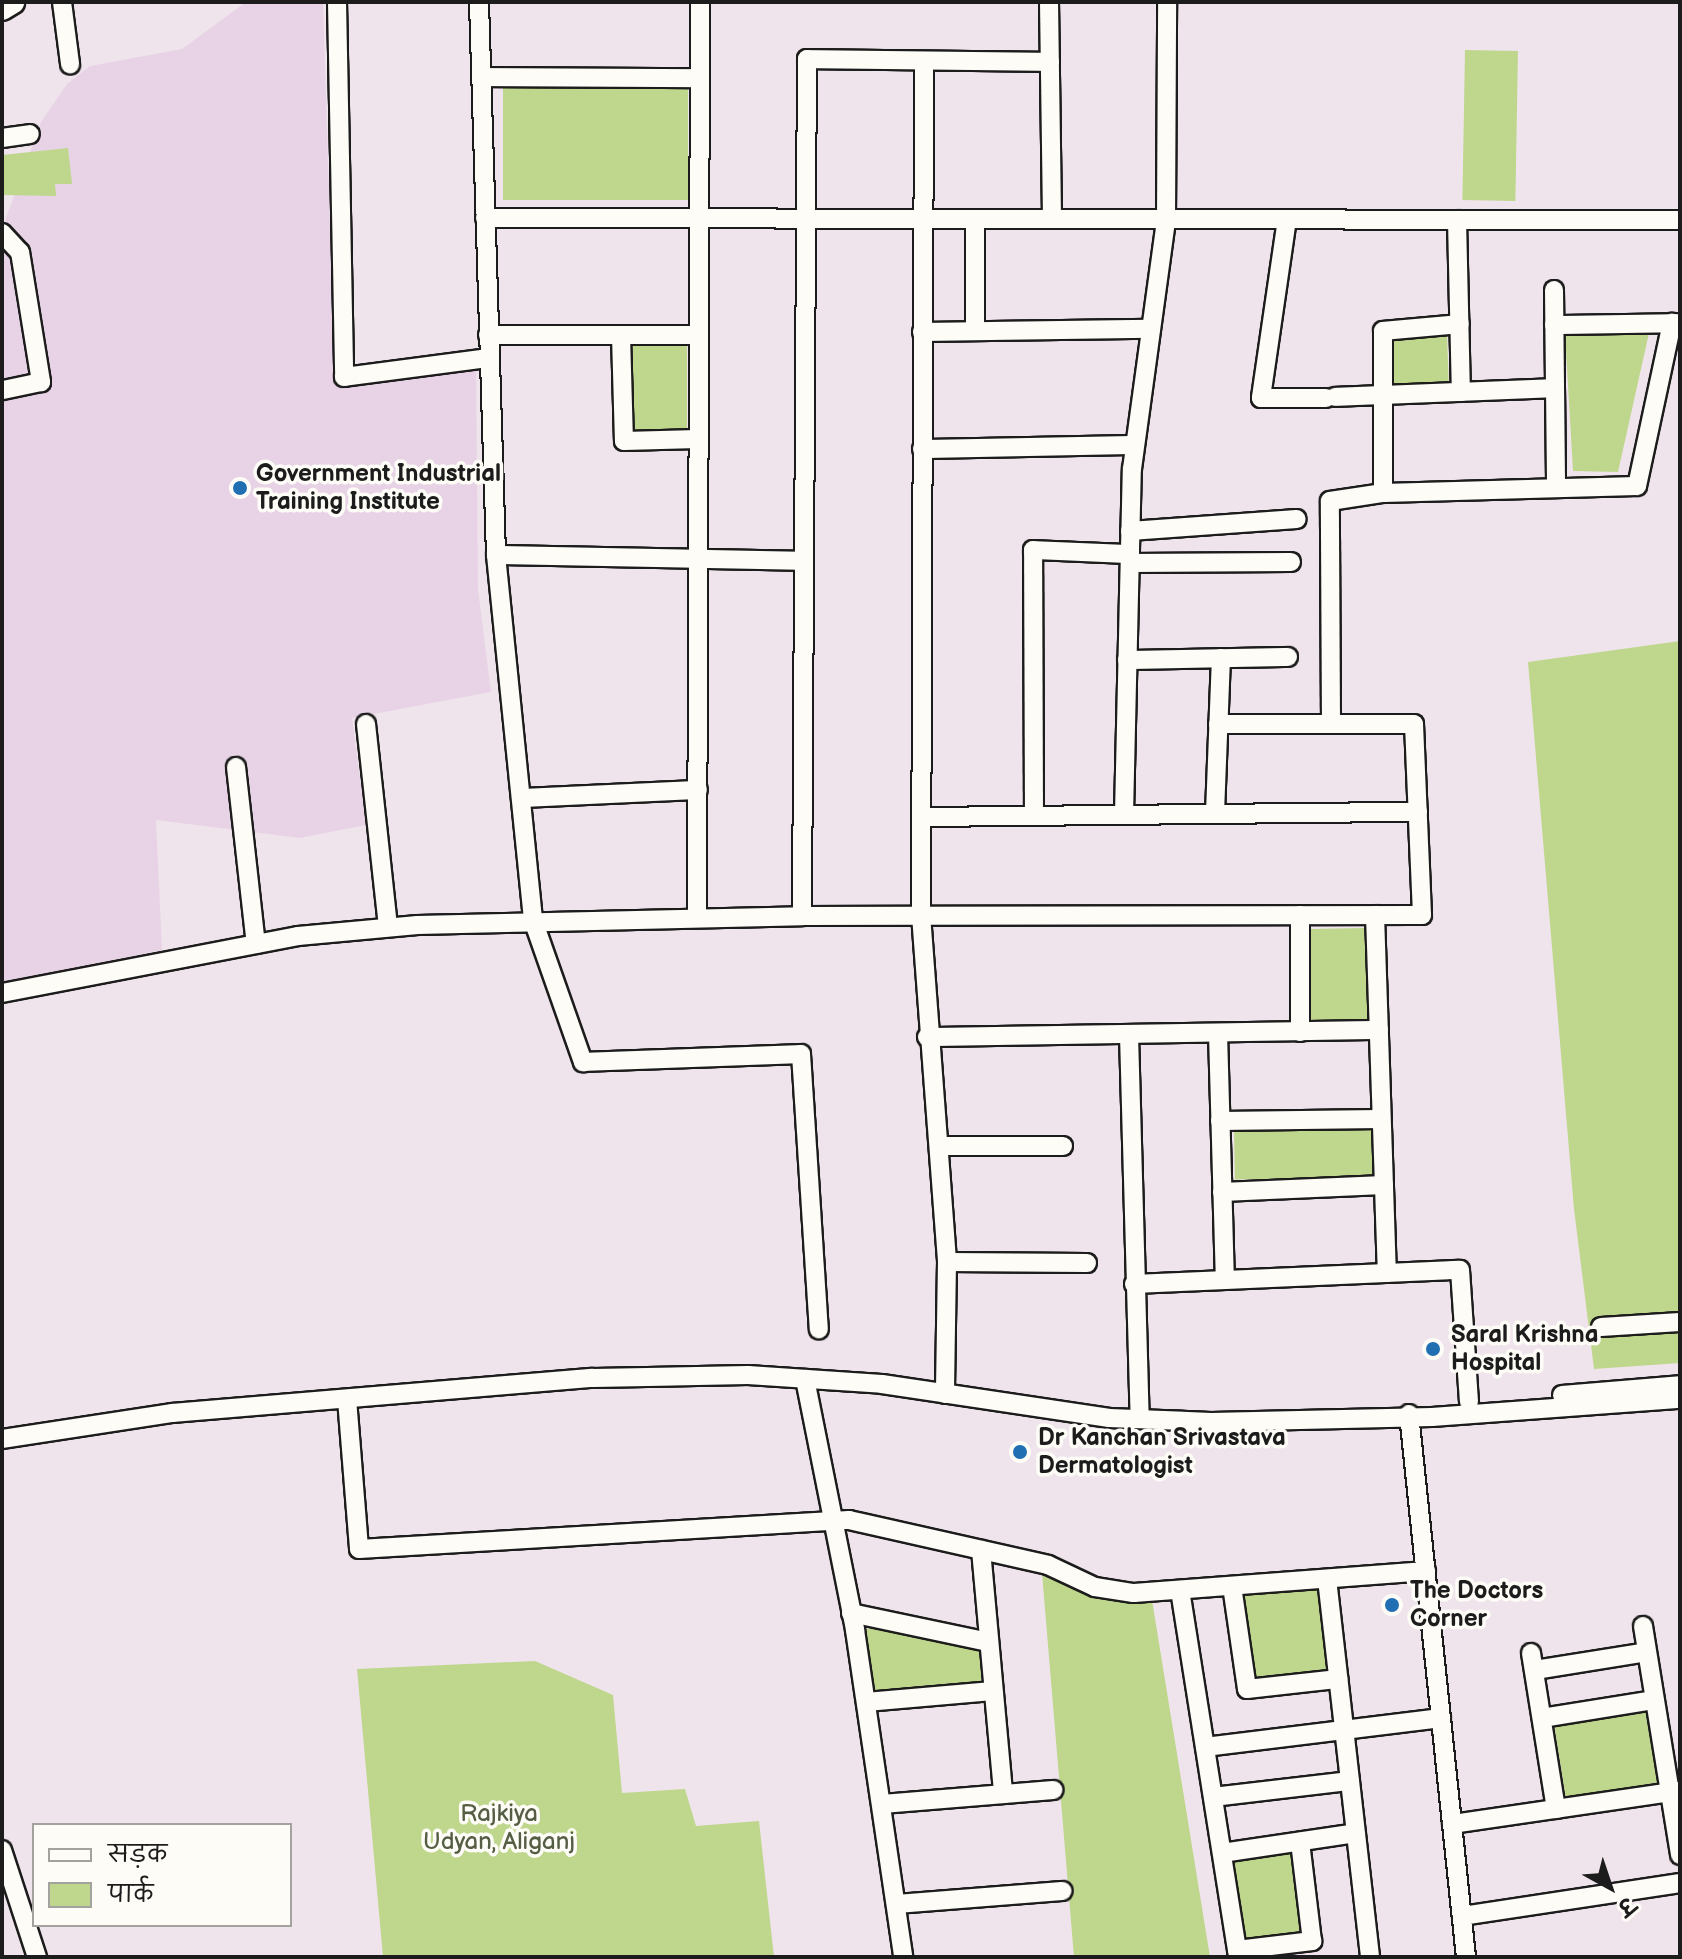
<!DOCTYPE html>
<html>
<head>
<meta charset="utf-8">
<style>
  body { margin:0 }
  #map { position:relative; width:1682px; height:1959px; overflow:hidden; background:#f0e4ec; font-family:"Balsamiq Sans","Playpen Sans Deva",sans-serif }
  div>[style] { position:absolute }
  .built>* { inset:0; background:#e7d3e5 }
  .green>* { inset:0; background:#bfd68d; transform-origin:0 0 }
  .roads { filter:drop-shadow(2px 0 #1c1c1c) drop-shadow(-2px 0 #1c1c1c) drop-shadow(0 2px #1c1c1c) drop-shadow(0 -2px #1c1c1c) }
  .minor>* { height:18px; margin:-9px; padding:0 9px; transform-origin:9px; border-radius:9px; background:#fdfcf7 }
  .major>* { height:24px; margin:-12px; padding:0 12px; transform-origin:12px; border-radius:12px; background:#fdfcf7 }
  .dots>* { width:22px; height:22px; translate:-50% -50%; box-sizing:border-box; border:4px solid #fdfcf7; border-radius:50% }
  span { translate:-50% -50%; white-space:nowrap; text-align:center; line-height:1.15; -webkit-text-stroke:7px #fdfcf7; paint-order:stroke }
  .poi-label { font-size:24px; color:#1c1c1c; font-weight:700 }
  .left { translate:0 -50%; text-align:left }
  .park-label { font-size:24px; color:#555d44 }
  .frame { position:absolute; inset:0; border:4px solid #1c1c1c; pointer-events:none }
  .legend { position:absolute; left:32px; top:1823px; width:260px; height:104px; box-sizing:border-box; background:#fdfcf7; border:2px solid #a3a29f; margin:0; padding:10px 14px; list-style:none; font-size:24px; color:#1c1c1c }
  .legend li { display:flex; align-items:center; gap:16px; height:40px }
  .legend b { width:40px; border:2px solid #a3a29f }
  .north { position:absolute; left:1570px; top:1847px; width:80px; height:80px; -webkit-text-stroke:6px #fdfcf7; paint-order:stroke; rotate:140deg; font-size:22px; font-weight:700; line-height:32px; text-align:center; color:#1c1c1c }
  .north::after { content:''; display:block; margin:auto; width:28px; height:36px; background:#1c1c1c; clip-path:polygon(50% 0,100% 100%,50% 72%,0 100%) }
</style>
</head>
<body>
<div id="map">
  <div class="built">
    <div style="clip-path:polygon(246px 2px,323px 2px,335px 386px,476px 367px,478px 589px,491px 692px,352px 718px,366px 825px,300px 838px,156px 820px,162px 950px,2px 982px,2px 229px,41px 122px,67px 84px,90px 66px,182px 49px)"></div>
  </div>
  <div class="green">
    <div style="left:1465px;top:50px;width:53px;height:150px;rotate:1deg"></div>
    <div style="left:688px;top:88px;width:112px;height:185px;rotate:90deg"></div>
    <div style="clip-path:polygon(68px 148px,72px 184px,55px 184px,56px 196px,2px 195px,2px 155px)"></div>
    <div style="clip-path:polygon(1649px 333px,1618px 472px,1573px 471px,1565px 334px)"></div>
    <div style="left:1447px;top:334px;width:49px;height:59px;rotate:88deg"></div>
    <div style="left:633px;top:341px;width:54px;height:90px"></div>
    <div style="clip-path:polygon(1680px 641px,1680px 1363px,1594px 1369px,1574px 1209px,1528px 662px)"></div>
    <div style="left:1366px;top:928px;width:93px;height:57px;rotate:89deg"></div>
    <div style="left:1374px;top:1127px;width:50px;height:140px;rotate:89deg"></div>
    <div style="clip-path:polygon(1042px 1573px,1097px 1599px,1152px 1600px,1210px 1957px,1074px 1957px)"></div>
    <div style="left:1319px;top:1584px;width:87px;height:78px;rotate:83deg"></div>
    <div style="clip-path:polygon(877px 1628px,989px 1642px,978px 1692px,866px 1702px,855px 1630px)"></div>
    <div style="clip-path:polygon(535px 1661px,613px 1695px,622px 1793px,685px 1789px,696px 1826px,759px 1821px,774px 1957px,383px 1957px,357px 1669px)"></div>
    <div style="left:1650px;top:1710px;width:73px;height:97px;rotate:81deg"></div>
    <div style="left:1292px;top:1850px;width:85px;height:62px;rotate:83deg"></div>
  </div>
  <div class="roads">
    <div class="minor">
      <div style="left:62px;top:2px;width:63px;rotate:82.6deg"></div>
      <div style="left:337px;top:2px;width:375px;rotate:88.9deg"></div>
      <div style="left:344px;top:377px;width:145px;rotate:-7.5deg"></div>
      <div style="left:479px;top:2px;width:553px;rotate:88.24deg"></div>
      <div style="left:496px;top:555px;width:367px;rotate:84.2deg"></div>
      <div style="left:533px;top:920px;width:151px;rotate:70.6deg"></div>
      <div style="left:583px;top:1062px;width:218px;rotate:-2.1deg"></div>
      <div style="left:801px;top:1054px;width:276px;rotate:86.3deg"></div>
      <div style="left:1049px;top:2px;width:217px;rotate:89.2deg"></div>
      <div style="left:924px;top:61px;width:854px;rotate:90.2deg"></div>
      <div style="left:921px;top:915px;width:348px;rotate:85.7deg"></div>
      <div style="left:947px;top:1262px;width:132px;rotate:90.9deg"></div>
      <div style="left:481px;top:77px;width:218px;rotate:0.3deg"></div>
      <div style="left:2px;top:138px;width:28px;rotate:-8deg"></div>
      <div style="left:485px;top:218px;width:1195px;rotate:0.1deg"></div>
      <div style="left:975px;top:219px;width:112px;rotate:90deg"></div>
      <div style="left:1287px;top:219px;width:181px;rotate:98.3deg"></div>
      <div style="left:1261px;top:398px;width:65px"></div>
      <div style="left:1457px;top:220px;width:172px;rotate:88.7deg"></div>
      <div style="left:2px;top:233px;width:26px;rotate:47deg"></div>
      <div style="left:20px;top:252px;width:132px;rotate:80.8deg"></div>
      <div style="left:41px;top:382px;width:40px;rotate:168deg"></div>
      <div style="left:1554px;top:290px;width:197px;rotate:89.4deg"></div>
      <div style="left:1554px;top:325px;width:126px;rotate:-0.9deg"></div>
      <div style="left:922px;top:332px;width:229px;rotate:-0.8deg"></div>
      <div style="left:488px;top:335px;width:211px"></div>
      <div style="left:621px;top:335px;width:106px;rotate:88.4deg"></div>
      <div style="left:624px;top:441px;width:74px;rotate:-1.5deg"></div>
      <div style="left:1335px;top:397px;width:220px;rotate:-2.3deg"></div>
      <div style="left:922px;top:449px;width:213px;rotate:-1.1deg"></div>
      <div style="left:1383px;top:493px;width:162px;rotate:-90deg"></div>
      <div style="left:1383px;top:331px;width:77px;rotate:-5.2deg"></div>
      <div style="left:1130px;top:531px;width:167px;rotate:-4.1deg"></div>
      <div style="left:496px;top:555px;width:307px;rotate:1.1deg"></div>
      <div style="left:1130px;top:563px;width:161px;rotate:-0.4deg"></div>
      <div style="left:1127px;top:660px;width:161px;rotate:-1.1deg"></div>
      <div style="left:366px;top:724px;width:204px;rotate:83.8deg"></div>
      <div style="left:1331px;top:724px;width:223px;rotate:-90.3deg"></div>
      <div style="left:1330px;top:501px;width:54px;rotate:-8.6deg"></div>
      <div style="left:1383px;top:493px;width:254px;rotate:-1.6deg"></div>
      <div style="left:1637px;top:486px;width:167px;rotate:-77.9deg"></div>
      <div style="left:236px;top:767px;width:178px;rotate:83.6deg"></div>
      <div style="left:521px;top:798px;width:177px;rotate:-2.6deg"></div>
      <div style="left:1215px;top:813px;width:155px;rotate:-87.8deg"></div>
      <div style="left:1124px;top:814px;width:345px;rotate:-88.7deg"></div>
      <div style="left:1132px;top:469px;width:251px;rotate:-82.2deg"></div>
      <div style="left:1166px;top:220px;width:218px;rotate:-89.7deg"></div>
      <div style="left:1034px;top:816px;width:266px;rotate:-90.2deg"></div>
      <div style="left:1033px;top:550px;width:97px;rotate:2.4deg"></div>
      <div style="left:921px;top:817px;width:497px;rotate:-0.6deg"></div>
      <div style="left:1300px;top:915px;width:117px;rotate:90deg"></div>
      <div style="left:1375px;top:915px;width:358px;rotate:88.1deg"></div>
      <div style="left:802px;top:916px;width:857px;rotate:-89.67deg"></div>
      <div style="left:807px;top:59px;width:243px;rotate:0.7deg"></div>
      <div style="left:697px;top:917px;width:915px;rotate:-89.81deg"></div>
      <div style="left:2px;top:993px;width:301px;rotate:-10.9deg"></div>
      <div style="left:298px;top:936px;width:120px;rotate:-5.3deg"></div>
      <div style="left:417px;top:925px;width:385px;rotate:-1.3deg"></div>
      <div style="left:802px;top:916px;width:620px;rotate:-0.09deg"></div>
      <div style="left:1422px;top:915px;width:191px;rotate:-92.4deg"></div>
      <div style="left:1414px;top:724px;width:196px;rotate:180deg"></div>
      <div style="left:1218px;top:1033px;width:247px;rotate:88.4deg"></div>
      <div style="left:1129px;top:1035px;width:384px;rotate:88.4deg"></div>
      <div style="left:927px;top:1037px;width:452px;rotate:-0.9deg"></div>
      <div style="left:1220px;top:1121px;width:161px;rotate:-0.7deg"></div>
      <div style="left:940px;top:1146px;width:123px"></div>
      <div style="left:1222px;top:1192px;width:162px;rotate:-2.5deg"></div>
      <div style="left:947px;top:1262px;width:140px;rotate:0.4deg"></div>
      <div style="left:1134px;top:1284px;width:326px;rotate:-2.5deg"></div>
      <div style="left:1460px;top:1270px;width:132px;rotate:86.1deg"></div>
      <div style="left:1601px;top:1327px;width:79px;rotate:-3.6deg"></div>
      <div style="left:805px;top:1379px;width:256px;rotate:78.7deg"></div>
      <div style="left:855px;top:1630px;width:331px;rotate:81.6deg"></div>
      <div style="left:1562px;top:1395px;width:118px;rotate:-4.8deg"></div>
      <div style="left:347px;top:1399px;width:150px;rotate:85.4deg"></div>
      <div style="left:359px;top:1549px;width:491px;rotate:-3.4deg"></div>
      <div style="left:849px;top:1520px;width:204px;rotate:12.7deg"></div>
      <div style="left:1048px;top:1565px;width:52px;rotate:25.1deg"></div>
      <div style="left:1095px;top:1587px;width:39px;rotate:9deg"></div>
      <div style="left:1134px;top:1593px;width:293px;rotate:-4.3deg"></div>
      <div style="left:1409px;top:1414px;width:546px;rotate:84.01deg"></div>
      <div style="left:2px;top:1439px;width:172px;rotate:-8.7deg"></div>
      <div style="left:172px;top:1413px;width:422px;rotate:-4.8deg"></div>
      <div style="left:593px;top:1378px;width:155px;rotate:-1.1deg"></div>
      <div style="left:748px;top:1375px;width:134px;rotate:3.8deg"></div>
      <div style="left:882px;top:1384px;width:230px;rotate:8.5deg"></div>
      <div style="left:1109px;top:1418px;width:102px;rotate:2.2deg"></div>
      <div style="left:1211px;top:1422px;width:221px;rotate:-1.3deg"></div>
      <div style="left:1432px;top:1417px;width:249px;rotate:-4.2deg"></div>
      <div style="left:981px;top:1550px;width:245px;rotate:84.8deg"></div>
      <div style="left:1327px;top:1579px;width:380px;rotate:83.5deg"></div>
      <div style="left:1232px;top:1586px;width:104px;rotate:81.7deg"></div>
      <div style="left:1247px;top:1689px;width:92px;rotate:-6.3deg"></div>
      <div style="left:1180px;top:1590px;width:372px;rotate:81deg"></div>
      <div style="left:851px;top:1613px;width:141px;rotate:11.9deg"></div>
      <div style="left:1643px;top:1626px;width:232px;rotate:80.8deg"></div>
      <div style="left:1531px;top:1653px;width:158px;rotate:80.9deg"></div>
      <div style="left:1535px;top:1670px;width:113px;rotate:-9.1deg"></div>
      <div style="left:866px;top:1702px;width:127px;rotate:-5deg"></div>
      <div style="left:1542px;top:1718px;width:114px;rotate:-9.1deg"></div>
      <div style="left:1205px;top:1747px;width:238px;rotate:-7deg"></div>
      <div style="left:1213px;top:1797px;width:138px;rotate:-6.7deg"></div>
      <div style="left:882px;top:1804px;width:172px;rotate:-4.7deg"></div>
      <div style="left:1452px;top:1824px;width:229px;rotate:-8.3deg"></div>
      <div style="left:2px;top:1850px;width:113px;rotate:71.9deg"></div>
      <div style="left:1222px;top:1853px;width:135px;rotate:-8.5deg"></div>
      <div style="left:896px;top:1904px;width:167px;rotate:-4.5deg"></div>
      <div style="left:1462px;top:1916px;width:220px;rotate:-8.6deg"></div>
      <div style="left:1237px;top:1950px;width:76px;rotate:-6.8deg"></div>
      <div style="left:1312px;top:1941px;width:100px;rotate:-96.9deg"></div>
    </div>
    <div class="major">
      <div style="left:2px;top:8px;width:12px;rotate:-31deg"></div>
    </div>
  </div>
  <div class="dots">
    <div style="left:240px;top:488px;background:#1f6fb2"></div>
    <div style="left:1433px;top:1349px;background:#1f6fb2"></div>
    <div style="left:1020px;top:1452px;background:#1f6fb2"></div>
    <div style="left:1392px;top:1605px;background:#1f6fb2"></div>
  </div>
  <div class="poi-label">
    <span class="left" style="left:256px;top:488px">Government Industrial<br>Training Institute</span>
    <span class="left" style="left:1451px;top:1349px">Saral Krishna<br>Hospital</span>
    <span class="left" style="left:1038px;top:1452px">Dr Kanchan Srivastava<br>Dermatologist</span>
    <span class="left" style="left:1410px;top:1605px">The Doctors<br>Corner</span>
  </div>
  <div class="park-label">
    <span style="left:499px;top:1828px">Rajkiya<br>Udyan, Aliganj</span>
  </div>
  <div class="frame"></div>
  <ul class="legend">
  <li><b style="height:10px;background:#fdfcf7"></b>सड़क</li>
  <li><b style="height:22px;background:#bfd68d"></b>पार्क</li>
  </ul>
  <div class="north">उ</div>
</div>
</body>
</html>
